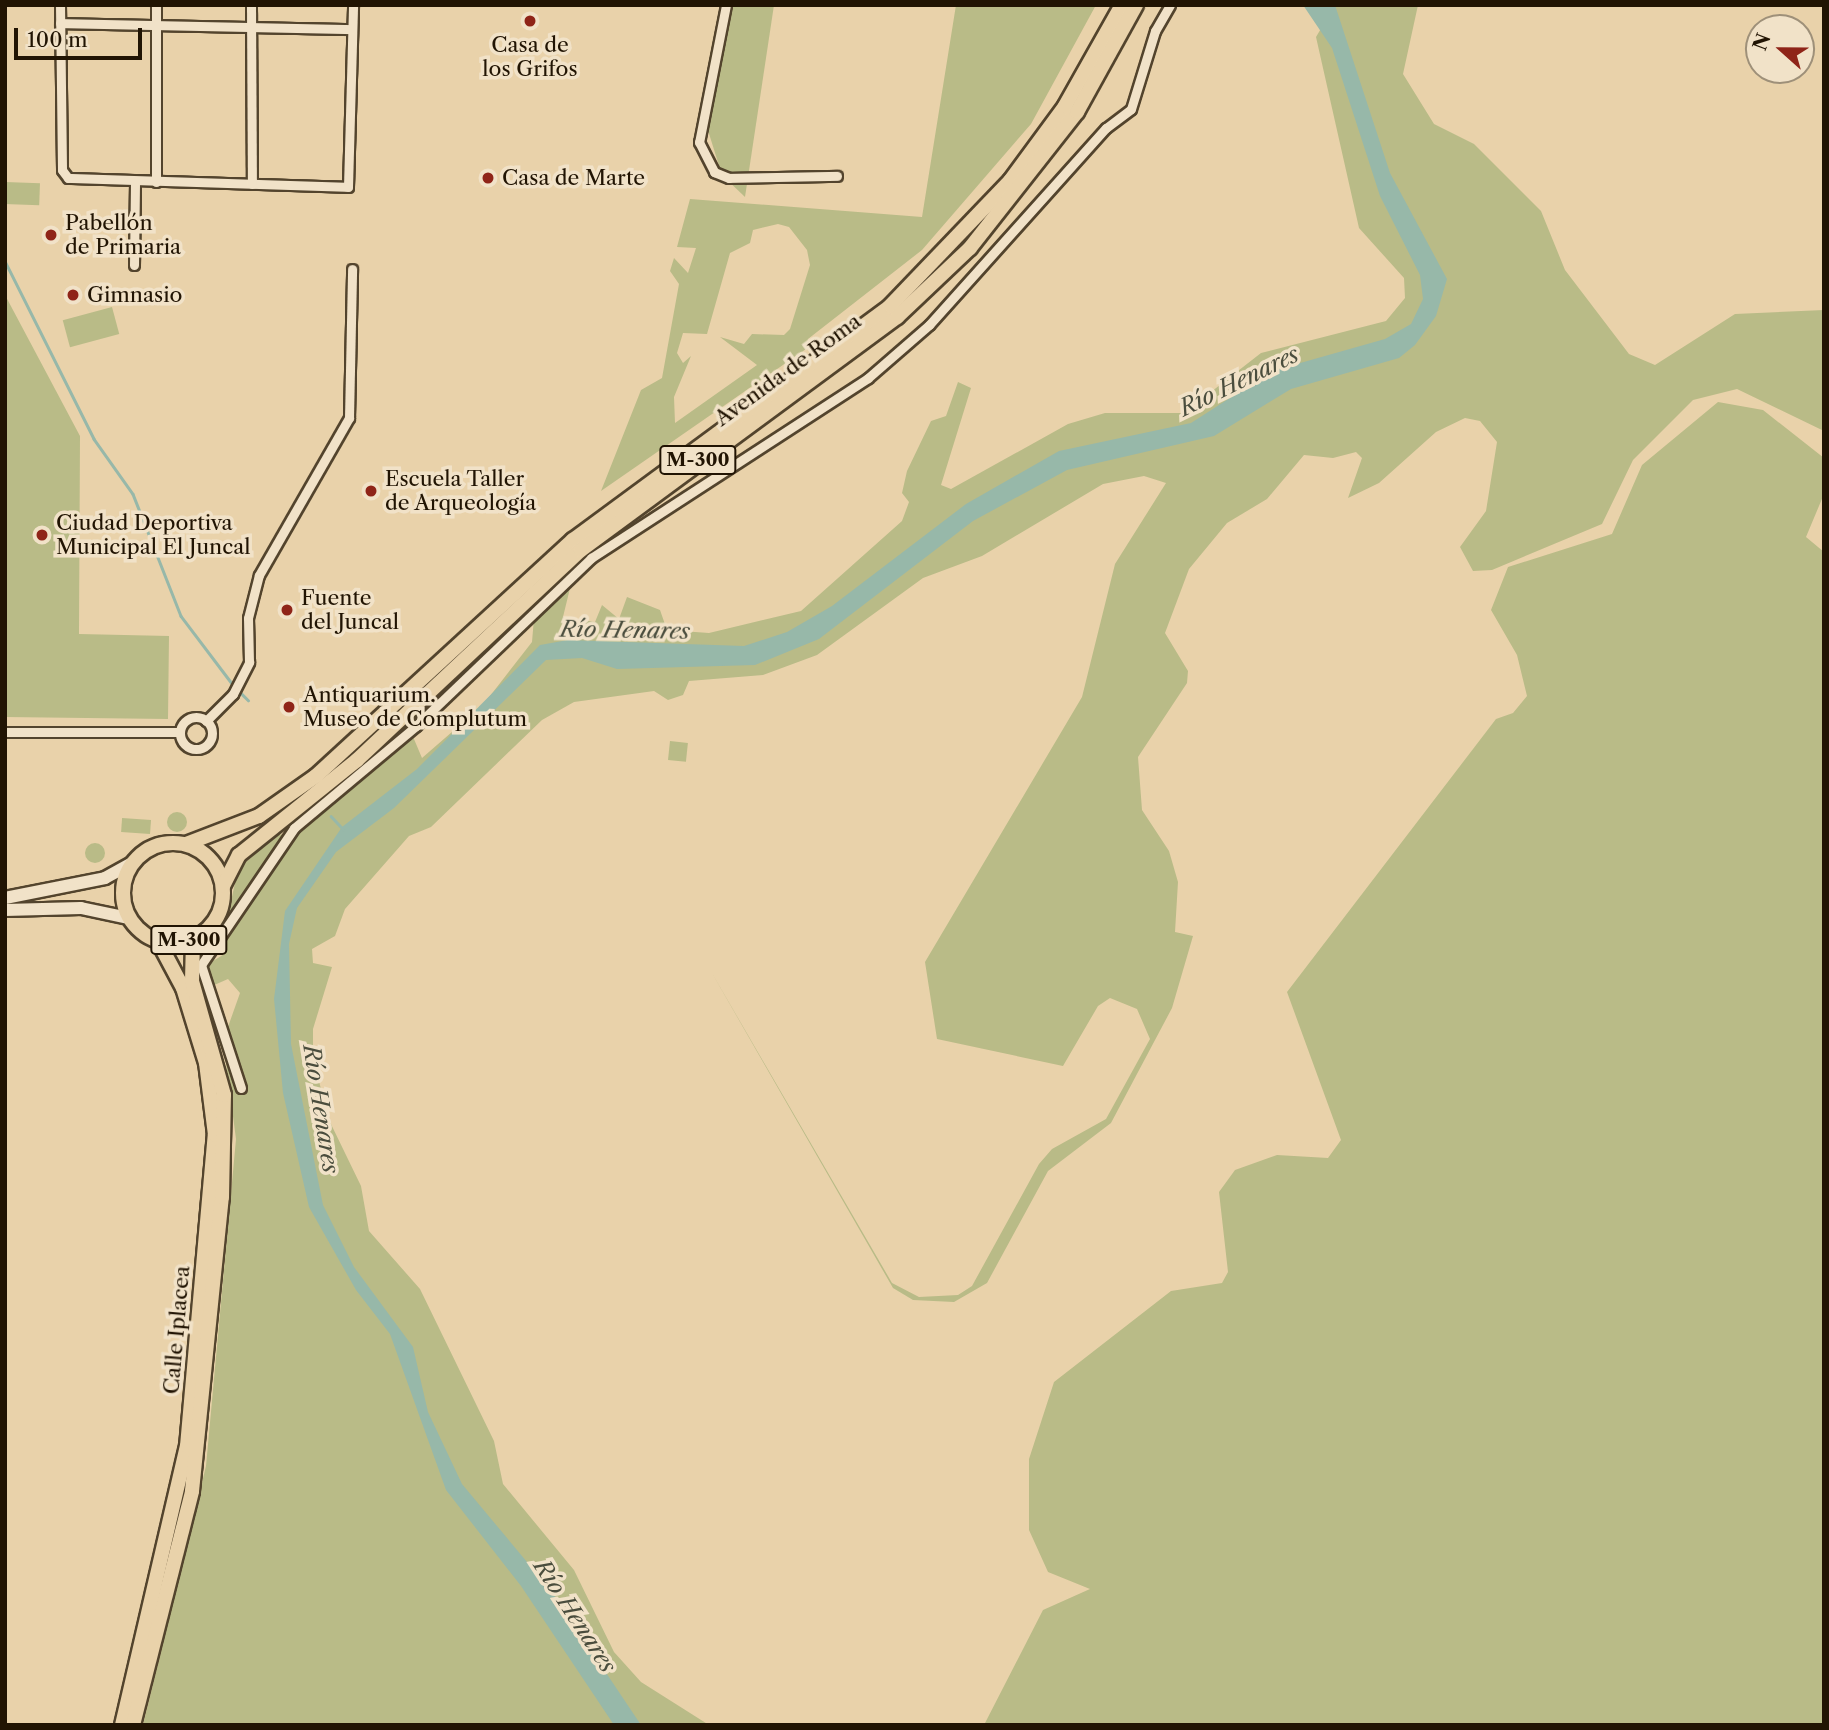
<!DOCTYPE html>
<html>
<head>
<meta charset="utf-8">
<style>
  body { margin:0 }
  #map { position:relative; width:1829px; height:1730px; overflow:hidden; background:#e9d2aa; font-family:"Libre Caslon Text",serif }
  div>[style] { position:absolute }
  .green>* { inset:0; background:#b9bb87; transform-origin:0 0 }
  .round { border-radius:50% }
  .water>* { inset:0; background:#97b8a9 }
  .stream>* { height:2.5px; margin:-1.25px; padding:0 1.25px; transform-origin:1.25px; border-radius:1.25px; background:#97b8a9 }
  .roads { filter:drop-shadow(2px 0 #53442d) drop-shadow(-2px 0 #53442d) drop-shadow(0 2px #53442d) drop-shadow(0 -2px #53442d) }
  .street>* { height:9px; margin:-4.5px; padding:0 4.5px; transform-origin:4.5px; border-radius:4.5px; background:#f1e2c8 }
  .street>.ring { margin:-4.5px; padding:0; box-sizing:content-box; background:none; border:9px solid #f1e2c8; border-radius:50% }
  .secondary>* { height:12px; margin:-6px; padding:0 6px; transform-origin:6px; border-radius:6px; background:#f1e2c8 }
  .primary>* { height:14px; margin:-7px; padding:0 7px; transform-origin:7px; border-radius:7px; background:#e9d2aa }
  .primary>.ring { margin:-7px; padding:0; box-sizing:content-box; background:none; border:14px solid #e9d2aa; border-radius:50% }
  .dots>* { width:19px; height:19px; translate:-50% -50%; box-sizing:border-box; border:4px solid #f1e2c8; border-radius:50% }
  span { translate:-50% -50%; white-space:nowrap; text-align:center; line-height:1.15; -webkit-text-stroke:7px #f1e2c8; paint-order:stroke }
  .shield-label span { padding:2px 5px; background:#f1e2c8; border:2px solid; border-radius:5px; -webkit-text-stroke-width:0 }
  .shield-label { font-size:19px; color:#211403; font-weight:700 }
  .poi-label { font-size:21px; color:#211403 }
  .left { translate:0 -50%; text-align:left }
  .street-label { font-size:21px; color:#211403 }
  .water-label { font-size:23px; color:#4a4d3d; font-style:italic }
  .frame { position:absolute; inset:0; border:7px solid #211403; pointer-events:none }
  .north { position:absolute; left:1745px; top:14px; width:70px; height:70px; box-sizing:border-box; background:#f1e2c8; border:2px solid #9e9079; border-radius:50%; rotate:291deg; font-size:19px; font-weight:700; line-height:28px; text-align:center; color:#211403 }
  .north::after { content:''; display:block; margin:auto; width:24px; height:32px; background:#8f2418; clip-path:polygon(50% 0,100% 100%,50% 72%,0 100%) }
  .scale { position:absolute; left:14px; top:28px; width:128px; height:32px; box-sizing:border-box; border:4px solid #211403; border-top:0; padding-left:9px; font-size:21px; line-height:24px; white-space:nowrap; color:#211403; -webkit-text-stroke:5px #f1e2c8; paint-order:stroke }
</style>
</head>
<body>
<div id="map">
  <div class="green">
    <div style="clip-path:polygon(732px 5px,774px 5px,745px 197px,722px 175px,705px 121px)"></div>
    <div style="clip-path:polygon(evenodd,956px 5px,1096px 5px,1031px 124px,922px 250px,808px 339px,806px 349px,601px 491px,641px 390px,662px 378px,679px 284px,670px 271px,674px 258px,688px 273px,696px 248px,677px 247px,690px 199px,922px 217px,956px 5px,778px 224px,789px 227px,807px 250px,810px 265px,790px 329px,784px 335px,752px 334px,744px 344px,720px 337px,757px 365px,675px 423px,674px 397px,691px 356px,683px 363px,677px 353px,683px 333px,707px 334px,730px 253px,750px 243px,753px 230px,778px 224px)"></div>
    <div style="clip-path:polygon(1335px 5px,1418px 5px,1403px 74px,1434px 124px,1474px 144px,1541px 211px,1565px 270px,1629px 354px,1655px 365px,1735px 314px,1824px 310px,1824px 431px,1737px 389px,1693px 400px,1633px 460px,1602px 524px,1492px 570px,1473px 571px,1460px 547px,1486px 511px,1497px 442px,1480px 421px,1465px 418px,1436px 432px,1379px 483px,1348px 498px,1362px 458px,1356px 452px,1333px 458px,1304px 455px,1267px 499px,1227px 523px,1189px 569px,1165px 633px,1188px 671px,1187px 683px,1138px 757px,1142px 810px,1169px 851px,1178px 882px,1175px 932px,1193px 936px,1172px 1008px,1111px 1123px,1048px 1171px,987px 1283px,954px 1302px,913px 1300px,893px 1288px,709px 968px,892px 1283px,919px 1297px,958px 1295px,972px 1286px,1039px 1164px,1052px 1149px,1106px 1119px,1150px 1039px,1137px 1009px,1110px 998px,1098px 1006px,1063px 1066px,937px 1039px,925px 962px,1082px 697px,1115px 564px,1166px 483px,1144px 476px,1103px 484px,982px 556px,923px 578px,817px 655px,763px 675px,689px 681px,683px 695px,668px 700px,654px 691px,574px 702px,542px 720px,431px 827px,409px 836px,345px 909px,335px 936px,312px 949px,313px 963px,332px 967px,313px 1029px,313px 1058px,329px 1120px,361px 1186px,369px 1231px,420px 1289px,494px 1441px,503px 1484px,574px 1570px,614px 1652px,641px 1682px,709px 1725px,143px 1725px,206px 1466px,236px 1139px,223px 1041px,240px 993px,228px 979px,212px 986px,205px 966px,226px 953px,219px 938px,204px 944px,230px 906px,238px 869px,275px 836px,295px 831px,352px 788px,411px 732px,422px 758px,483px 705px,532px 642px,534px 618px,572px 580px,563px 617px,595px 622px,602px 605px,619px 619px,627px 597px,660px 610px,667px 630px,709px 633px,801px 611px,902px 521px,909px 502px,902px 493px,907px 471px,931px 421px,946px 416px,958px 382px,971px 388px,941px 485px,951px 489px,1068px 424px,1105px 413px,1184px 413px,1261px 353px,1386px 321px,1405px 298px,1404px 278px,1359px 228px,1316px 37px)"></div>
    <div style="left:5px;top:182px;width:35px;height:22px;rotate:2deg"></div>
    <div style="clip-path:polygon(5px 295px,80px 436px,79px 634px,169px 636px,168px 719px,5px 717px)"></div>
    <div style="left:112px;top:307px;width:28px;height:51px;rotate:75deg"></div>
    <div style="clip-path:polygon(1718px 402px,1763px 410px,1824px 458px,1824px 494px,1806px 537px,1824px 552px,1824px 1725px,984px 1725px,1043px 1610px,1090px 1589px,1048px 1572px,1029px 1530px,1029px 1459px,1054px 1382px,1171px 1291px,1222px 1283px,1228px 1272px,1219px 1192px,1235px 1170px,1277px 1155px,1328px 1158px,1341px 1140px,1287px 992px,1496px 719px,1513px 713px,1527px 696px,1517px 655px,1491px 610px,1508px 567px,1612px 534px,1642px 465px)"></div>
    <div style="left:670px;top:741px;width:18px;height:19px;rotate:6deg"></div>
    <div class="round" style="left:167px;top:812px;width:20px;height:20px"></div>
    <div style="left:151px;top:820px;width:14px;height:29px;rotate:94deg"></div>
    <div class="round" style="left:85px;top:843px;width:20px;height:20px"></div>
  </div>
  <div class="water">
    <div style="clip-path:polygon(1303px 5px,1335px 5px,1390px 173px,1447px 279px,1436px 316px,1415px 345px,1399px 358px,1291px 389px,1214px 436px,1067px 470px,973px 521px,819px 639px,755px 665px,617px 669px,582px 658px,546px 660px,394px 808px,336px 852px,297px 908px,289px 944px,291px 1044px,323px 1205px,354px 1267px,413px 1347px,428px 1412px,462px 1484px,552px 1592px,641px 1725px,614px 1725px,521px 1586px,446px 1490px,390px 1334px,356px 1290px,309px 1207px,283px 1093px,274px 999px,285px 911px,342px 827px,417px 769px,540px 645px,568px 640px,744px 646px,787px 632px,832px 606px,966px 504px,1059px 451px,1191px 423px,1272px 371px,1385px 339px,1411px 324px,1423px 299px,1420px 275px,1380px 196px,1332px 48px)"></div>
  </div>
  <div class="stream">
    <div style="left:5px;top:261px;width:199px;rotate:63.4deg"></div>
    <div style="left:94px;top:439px;width:67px;rotate:54.7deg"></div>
    <div style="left:133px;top:494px;width:131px;rotate:68.5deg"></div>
    <div style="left:181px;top:616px;width:88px;rotate:52.9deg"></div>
    <div style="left:239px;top:691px;width:13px;rotate:45deg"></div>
    <div style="left:331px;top:816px;width:18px;rotate:47deg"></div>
  </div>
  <div class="roads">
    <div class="street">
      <div style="left:60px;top:5px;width:165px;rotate:89.3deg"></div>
      <div style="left:62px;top:170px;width:10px;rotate:53deg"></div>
      <div style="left:68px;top:178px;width:280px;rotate:1.8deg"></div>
      <div style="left:348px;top:187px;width:182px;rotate:-88.4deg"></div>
      <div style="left:251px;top:5px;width:179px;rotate:89.7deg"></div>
      <div style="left:726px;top:5px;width:140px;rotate:101.1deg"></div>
      <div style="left:699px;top:142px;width:34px;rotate:63deg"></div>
      <div style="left:714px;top:172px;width:16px;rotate:22deg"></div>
      <div style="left:729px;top:178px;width:108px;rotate:-1.1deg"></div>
      <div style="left:60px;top:23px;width:292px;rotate:1.2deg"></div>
      <div style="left:156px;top:182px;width:177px;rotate:-90deg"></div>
      <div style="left:134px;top:265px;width:84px;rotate:-89.3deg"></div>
      <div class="ring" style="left:180px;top:717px;width:23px;height:23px"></div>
      <div style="left:206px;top:721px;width:38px;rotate:-45deg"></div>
      <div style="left:233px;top:694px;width:36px;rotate:-63deg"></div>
      <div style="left:249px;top:662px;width:44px;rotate:-91.3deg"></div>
      <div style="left:248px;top:618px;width:44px;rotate:-75.7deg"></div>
      <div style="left:259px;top:575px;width:181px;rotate:-60.2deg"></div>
      <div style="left:349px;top:418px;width:149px;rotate:-88.8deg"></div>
      <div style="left:5px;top:732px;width:175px"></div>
      <div style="left:241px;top:1088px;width:129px;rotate:-108deg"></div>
      <div style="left:201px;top:965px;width:166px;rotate:-55.8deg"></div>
      <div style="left:294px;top:828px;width:159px;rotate:-39.9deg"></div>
      <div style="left:416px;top:726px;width:243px;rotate:-43.8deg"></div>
      <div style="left:591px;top:558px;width:330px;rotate:-33deg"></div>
      <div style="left:868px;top:378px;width:81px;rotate:-41deg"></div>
      <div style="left:929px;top:325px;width:265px;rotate:-48.1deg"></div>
      <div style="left:1106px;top:128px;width:31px;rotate:-37deg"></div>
      <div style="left:1131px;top:109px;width:82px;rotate:-72.9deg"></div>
      <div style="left:1155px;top:31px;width:30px;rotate:-60deg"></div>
    </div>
    <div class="secondary">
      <div style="left:5px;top:898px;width:102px;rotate:-11.3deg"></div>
      <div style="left:105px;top:878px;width:31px;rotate:-29deg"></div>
      <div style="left:5px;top:910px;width:76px;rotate:-1.5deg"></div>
      <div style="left:81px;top:908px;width:49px;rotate:11.8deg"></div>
    </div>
    <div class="primary">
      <div class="ring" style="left:123px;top:843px;width:86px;height:86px"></div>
      <div style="left:186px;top:844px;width:78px;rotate:-21deg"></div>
      <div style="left:259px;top:816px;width:70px;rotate:-35.1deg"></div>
      <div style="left:316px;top:776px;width:349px;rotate:-42.6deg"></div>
      <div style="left:573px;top:540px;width:394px;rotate:-36.4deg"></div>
      <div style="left:890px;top:306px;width:173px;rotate:-46.2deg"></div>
      <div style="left:1010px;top:181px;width:93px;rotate:-53.7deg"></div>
      <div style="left:1065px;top:106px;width:116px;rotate:-60.6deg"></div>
      <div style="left:223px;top:886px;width:35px;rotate:-63deg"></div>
      <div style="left:239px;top:855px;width:151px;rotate:-38.8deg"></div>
      <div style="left:357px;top:760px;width:307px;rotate:-43.2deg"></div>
      <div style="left:581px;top:550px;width:393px;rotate:-36.4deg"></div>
      <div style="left:897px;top:317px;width:100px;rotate:-43.4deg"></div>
      <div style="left:970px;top:248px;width:173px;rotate:-51.8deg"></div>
      <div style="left:1077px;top:112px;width:122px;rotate:-61.1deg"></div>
      <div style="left:122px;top:1725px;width:286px;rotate:-76.9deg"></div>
      <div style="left:187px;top:1446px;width:312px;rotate:-84.9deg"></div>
      <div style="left:215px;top:1135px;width:73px;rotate:-97.1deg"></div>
      <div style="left:206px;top:1063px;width:78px;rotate:-107deg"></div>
      <div style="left:183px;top:988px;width:53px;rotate:-118deg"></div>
      <div style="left:133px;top:1725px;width:241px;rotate:-75.8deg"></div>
      <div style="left:192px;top:1491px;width:296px;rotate:-84.2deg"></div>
      <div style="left:222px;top:1197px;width:102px;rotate:-88.9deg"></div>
      <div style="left:224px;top:1095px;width:118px;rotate:-105.7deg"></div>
      <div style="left:192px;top:981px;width:42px;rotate:-88.6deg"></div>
    </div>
  </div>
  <div class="dots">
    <div style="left:530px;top:21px;background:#8f2418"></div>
    <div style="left:488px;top:178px;background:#8f2418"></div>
    <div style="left:51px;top:235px;background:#8f2418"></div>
    <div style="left:73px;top:295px;background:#8f2418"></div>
    <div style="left:371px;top:491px;background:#8f2418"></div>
    <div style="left:42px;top:535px;background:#8f2418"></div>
    <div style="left:287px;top:610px;background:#8f2418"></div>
    <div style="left:289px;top:707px;background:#8f2418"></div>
  </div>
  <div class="shield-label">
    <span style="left:698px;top:460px">M-300</span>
    <span style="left:189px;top:940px">M-300</span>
  </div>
  <div class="poi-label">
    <span style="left:530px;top:57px">Casa de<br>los Grifos</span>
    <span class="left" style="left:502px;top:178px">Casa de Marte</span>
    <span class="left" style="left:65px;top:235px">Pabellón<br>de Primaria</span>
    <span class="left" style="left:87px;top:295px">Gimnasio</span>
    <span class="left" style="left:385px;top:491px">Escuela Taller<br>de Arqueología</span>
    <span class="left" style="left:56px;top:535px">Ciudad Deportiva<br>Municipal El Juncal</span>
    <span class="left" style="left:301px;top:610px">Fuente<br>del Juncal</span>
    <span class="left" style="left:303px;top:707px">Antiquarium.<br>Museo de Complutum</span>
  </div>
  <div class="street-label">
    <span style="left:788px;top:370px;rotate:-36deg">Avenida de Roma</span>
    <span style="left:177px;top:1330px;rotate:-85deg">Calle Iplacea</span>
  </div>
  <div class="water-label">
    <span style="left:1239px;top:381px;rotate:-26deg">Río Henares</span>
    <span style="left:625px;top:630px;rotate:1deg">Río Henares</span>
    <span style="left:321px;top:1109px;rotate:81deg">Río Henares</span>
    <span style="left:575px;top:1616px;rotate:57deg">Río Henares</span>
  </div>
  <div class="frame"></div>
  <div class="north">N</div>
  <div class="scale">100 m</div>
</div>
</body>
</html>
